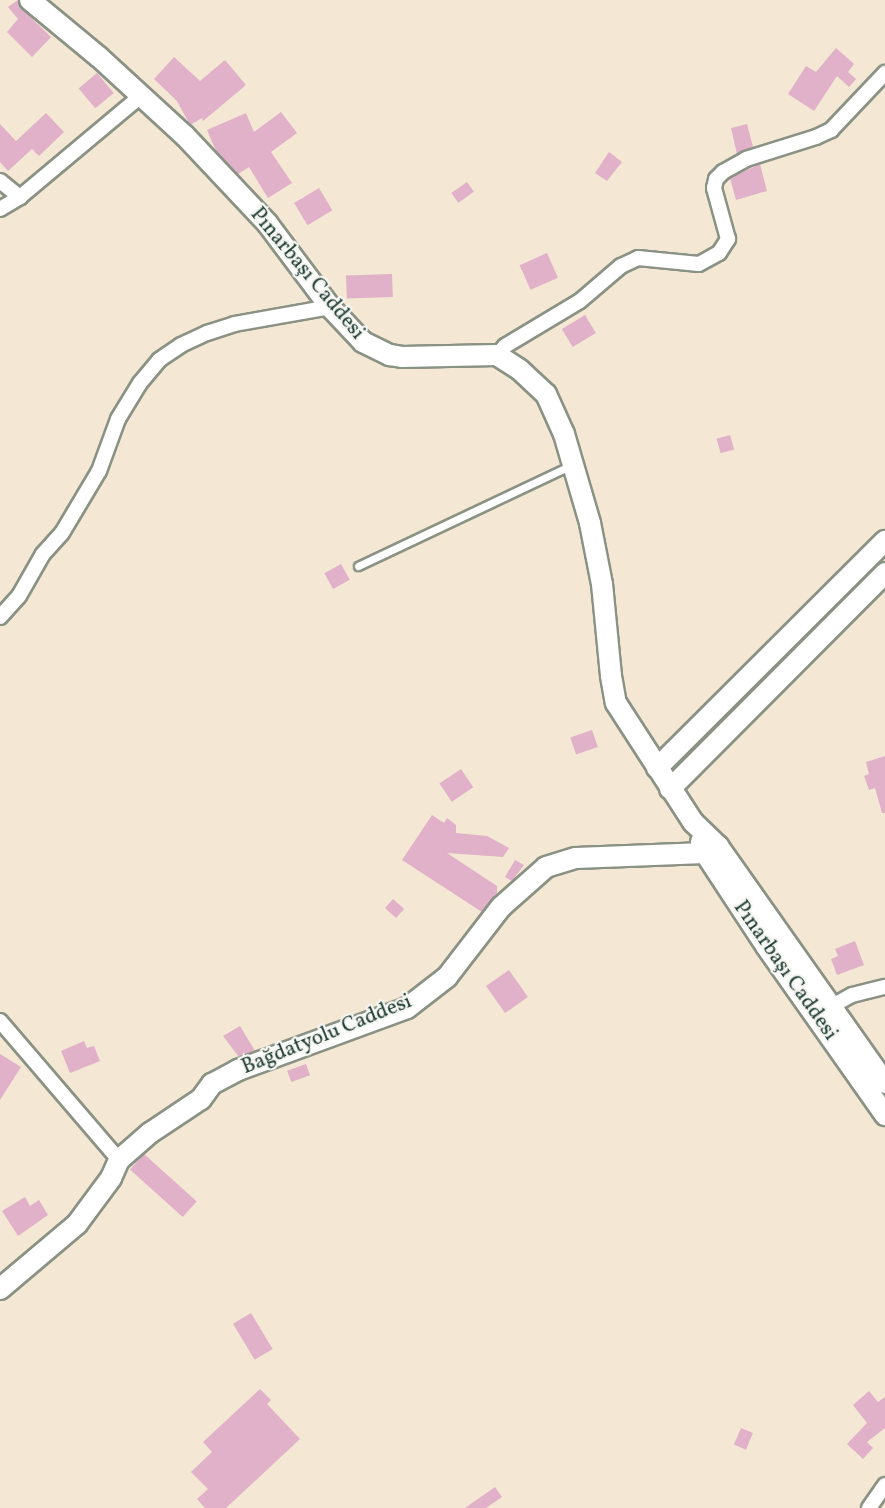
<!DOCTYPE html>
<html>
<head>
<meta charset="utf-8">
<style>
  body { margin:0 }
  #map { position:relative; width:885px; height:1508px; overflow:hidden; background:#f4e7d4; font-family:Vollkorn,serif }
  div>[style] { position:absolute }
  .building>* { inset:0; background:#e0b1c8; transform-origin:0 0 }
  .roads { filter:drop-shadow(2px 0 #8a9284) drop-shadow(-2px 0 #8a9284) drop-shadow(0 2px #8a9284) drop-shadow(0 -2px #8a9284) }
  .lane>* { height:7px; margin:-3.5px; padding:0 3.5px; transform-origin:3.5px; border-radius:3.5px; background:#fff }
  .street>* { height:14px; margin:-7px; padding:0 7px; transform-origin:7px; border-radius:7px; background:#fff }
  .secondary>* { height:20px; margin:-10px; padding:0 10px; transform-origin:10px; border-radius:10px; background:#fff }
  span { translate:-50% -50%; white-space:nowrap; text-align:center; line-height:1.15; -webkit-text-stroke:4.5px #f6f6f2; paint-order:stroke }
  .street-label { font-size:21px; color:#1f3d34 }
</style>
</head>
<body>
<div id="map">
  <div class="building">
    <div style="clip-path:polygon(18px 0,22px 9px,51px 37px,32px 57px,7px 32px,18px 19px,8px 7px)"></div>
    <div style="clip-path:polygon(836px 48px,854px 64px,848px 72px,856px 79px,849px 87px,837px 76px,814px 111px,788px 94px,806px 66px,816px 72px)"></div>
    <div style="clip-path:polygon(174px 57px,200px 81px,225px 60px,246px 85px,203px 121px,202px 118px,190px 125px,177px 101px,154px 79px)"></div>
    <div style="left:97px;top:73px;width:26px;height:24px;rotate:50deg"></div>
    <div style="clip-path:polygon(281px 112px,297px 133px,271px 152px,292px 183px,268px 198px,249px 167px,238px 174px,223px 159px,216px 151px,207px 130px,246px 113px,254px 132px)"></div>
    <div style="clip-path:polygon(46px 113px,64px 132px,39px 156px,32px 149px,8px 171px,0 162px,0 124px,16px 141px)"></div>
    <div style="clip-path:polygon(747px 124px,753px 147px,737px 154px,731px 128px)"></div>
    <div style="clip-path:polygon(609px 152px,622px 162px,607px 181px,595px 173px)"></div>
    <div style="clip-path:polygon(760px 164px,767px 191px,736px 200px,730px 178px)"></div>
    <div style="left:467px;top:182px;width:12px;height:19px;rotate:55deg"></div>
    <div style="left:319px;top:188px;width:26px;height:29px;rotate:59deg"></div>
    <div style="left:547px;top:253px;width:27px;height:30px;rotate:66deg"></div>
    <div style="left:392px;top:274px;width:23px;height:46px;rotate:88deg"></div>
    <div style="left:585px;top:315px;width:21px;height:27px;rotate:59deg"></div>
    <div style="left:730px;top:435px;width:15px;height:14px;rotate:74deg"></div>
    <div style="left:341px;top:564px;width:18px;height:19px;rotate:61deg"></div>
    <div style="left:592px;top:730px;width:18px;height:23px;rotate:71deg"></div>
    <div style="clip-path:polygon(885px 756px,885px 813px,882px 813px,875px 788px,869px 790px,864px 776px,869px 774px,866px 762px)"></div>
    <div style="left:461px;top:769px;width:22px;height:26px;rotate:56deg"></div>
    <div style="clip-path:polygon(432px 815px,444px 823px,447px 818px,456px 825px,456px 833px,487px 836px,509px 848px,503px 857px,447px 853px,497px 886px,497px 893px,482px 912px,402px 860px)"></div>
    <div style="clip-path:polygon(515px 860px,524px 865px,512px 881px,505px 877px)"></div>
    <div style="left:393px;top:899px;width:15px;height:12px;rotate:42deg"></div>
    <div style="clip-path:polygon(855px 941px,864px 965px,837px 975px,831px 959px,838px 956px,835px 949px)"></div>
    <div style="left:509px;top:970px;width:33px;height:28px;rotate:55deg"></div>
    <div style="clip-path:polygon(240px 1026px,255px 1051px,239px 1057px,223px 1036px)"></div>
    <div style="clip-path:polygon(84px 1041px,87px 1048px,94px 1046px,100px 1061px,70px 1073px,61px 1051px)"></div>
    <div style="clip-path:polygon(0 1054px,21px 1067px,0 1100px)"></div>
    <div style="left:306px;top:1064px;width:12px;height:20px;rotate:70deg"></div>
    <div style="left:144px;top:1154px;width:71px;height:21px;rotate:42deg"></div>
    <div style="clip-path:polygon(25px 1197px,30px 1206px,39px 1200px,48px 1215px,18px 1236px,2px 1211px)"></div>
    <div style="left:251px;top:1313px;width:42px;height:21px;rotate:59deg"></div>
    <div style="clip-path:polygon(260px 1389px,271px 1400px,267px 1404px,300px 1439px,226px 1508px,205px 1508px,197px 1499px,208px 1489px,191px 1472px,212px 1452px,203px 1442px)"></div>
    <div style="clip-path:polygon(869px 1391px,878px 1402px,885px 1397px,885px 1428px,867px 1442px,873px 1448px,863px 1459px,847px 1444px,867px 1423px,853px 1405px)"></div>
    <div style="left:741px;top:1428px;width:13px;height:18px;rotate:23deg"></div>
    <div style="clip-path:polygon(495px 1487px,502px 1497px,486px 1508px,465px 1508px)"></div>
  </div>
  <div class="roads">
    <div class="lane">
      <div style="left:358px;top:566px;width:234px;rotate:-25.3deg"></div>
    </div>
    <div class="street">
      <div style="left:0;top:181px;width:26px;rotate:39deg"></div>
      <div style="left:0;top:209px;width:23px;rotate:-31deg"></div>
      <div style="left:20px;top:197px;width:158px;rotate:-39.9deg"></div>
      <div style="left:497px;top:355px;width:12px;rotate:-48deg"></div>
      <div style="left:505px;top:346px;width:87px;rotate:-31deg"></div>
      <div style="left:580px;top:301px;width:54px;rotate:-40.5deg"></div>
      <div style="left:621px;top:266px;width:19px;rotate:-25deg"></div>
      <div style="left:638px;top:258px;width:61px;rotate:5.6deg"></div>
      <div style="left:699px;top:264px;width:23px;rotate:-29deg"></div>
      <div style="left:719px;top:253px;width:17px;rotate:-57deg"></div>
      <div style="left:728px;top:239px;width:53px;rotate:-105.4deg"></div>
      <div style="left:714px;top:188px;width:9px;rotate:-77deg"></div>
      <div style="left:716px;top:179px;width:10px;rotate:-45deg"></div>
      <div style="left:723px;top:172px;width:26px;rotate:-29deg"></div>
      <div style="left:746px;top:159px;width:73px;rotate:-17.4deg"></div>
      <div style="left:816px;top:137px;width:17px;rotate:-25deg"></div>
      <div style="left:831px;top:130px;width:79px;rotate:-46.5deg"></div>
      <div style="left:0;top:617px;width:28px;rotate:-48deg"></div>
      <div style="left:19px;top:596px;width:48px;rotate:-60.3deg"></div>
      <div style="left:43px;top:554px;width:28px;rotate:-48deg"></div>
      <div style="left:62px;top:533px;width:72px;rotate:-59.2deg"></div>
      <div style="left:99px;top:471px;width:55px;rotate:-69.9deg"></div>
      <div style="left:118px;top:419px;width:42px;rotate:-58.6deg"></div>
      <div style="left:140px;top:383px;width:30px;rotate:-50deg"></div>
      <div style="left:159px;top:360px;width:27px;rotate:-34deg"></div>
      <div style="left:181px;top:345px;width:29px;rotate:-25deg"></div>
      <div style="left:207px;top:333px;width:29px;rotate:-18deg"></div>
      <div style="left:235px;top:324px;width:97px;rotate:-10.1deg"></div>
      <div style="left:823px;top:1011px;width:33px;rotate:-29deg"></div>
      <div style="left:852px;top:995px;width:34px;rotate:-14deg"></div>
      <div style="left:0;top:1021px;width:183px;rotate:49.4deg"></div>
      <div style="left:869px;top:1508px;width:28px;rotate:-55deg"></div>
    </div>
    <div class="secondary">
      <div style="left:30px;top:0;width:89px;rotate:39.6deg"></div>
      <div style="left:99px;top:57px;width:117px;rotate:42.6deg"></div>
      <div style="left:185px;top:136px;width:120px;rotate:46.7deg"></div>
      <div style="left:267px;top:223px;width:105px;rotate:53.1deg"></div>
      <div style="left:330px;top:307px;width:48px;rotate:46.7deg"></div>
      <div style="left:363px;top:342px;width:30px;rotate:26deg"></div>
      <div style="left:390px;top:355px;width:12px;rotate:9deg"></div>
      <div style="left:402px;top:357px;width:95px;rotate:-1.2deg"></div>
      <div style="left:497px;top:355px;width:27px;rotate:33deg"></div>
      <div style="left:520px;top:370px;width:35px;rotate:43deg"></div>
      <div style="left:546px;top:394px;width:44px;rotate:65.8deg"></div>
      <div style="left:564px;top:434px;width:93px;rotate:73.7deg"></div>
      <div style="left:590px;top:523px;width:62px;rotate:78.9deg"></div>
      <div style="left:602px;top:584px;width:92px;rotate:84.4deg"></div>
      <div style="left:611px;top:676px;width:27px;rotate:80deg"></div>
      <div style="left:616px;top:703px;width:142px;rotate:57.1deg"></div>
      <div style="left:693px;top:822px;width:35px;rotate:44deg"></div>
      <div style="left:718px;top:846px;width:290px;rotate:54.8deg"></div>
      <div style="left:657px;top:768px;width:322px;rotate:-44.9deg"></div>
      <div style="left:670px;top:789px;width:305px;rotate:-45.1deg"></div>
      <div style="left:701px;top:842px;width:12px;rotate:70deg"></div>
      <div style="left:705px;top:853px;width:111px;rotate:56.7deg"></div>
      <div style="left:766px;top:946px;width:207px;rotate:54.8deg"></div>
      <div style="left:0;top:1289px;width:101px;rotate:-40.2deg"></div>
      <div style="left:77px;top:1224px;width:57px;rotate:-53.5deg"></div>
      <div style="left:111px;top:1178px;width:20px;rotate:-66deg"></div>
      <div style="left:119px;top:1160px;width:41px;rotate:-41.1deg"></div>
      <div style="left:150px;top:1133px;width:61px;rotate:-33.7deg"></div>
      <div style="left:201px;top:1099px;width:19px;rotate:-54deg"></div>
      <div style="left:212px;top:1084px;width:30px;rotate:-28deg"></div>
      <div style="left:238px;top:1070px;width:180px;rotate:-20.1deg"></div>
      <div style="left:407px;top:1008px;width:51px;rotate:-37.8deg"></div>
      <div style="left:447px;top:977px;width:88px;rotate:-52.4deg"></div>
      <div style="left:501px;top:907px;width:60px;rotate:-41.6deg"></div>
      <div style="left:546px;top:867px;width:31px;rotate:-17deg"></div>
      <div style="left:576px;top:858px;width:129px;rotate:-2.2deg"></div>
      <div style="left:705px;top:853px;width:15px;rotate:-28deg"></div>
    </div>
  </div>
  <div class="street-label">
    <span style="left:307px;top:274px;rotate:50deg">Pınarbaşı Caddesi</span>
    <span style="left:785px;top:971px;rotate:55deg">Pınarbaşı Caddesi</span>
    <span style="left:327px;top:1035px;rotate:-22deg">Bağdatyolu Caddesi</span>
  </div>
</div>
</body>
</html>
